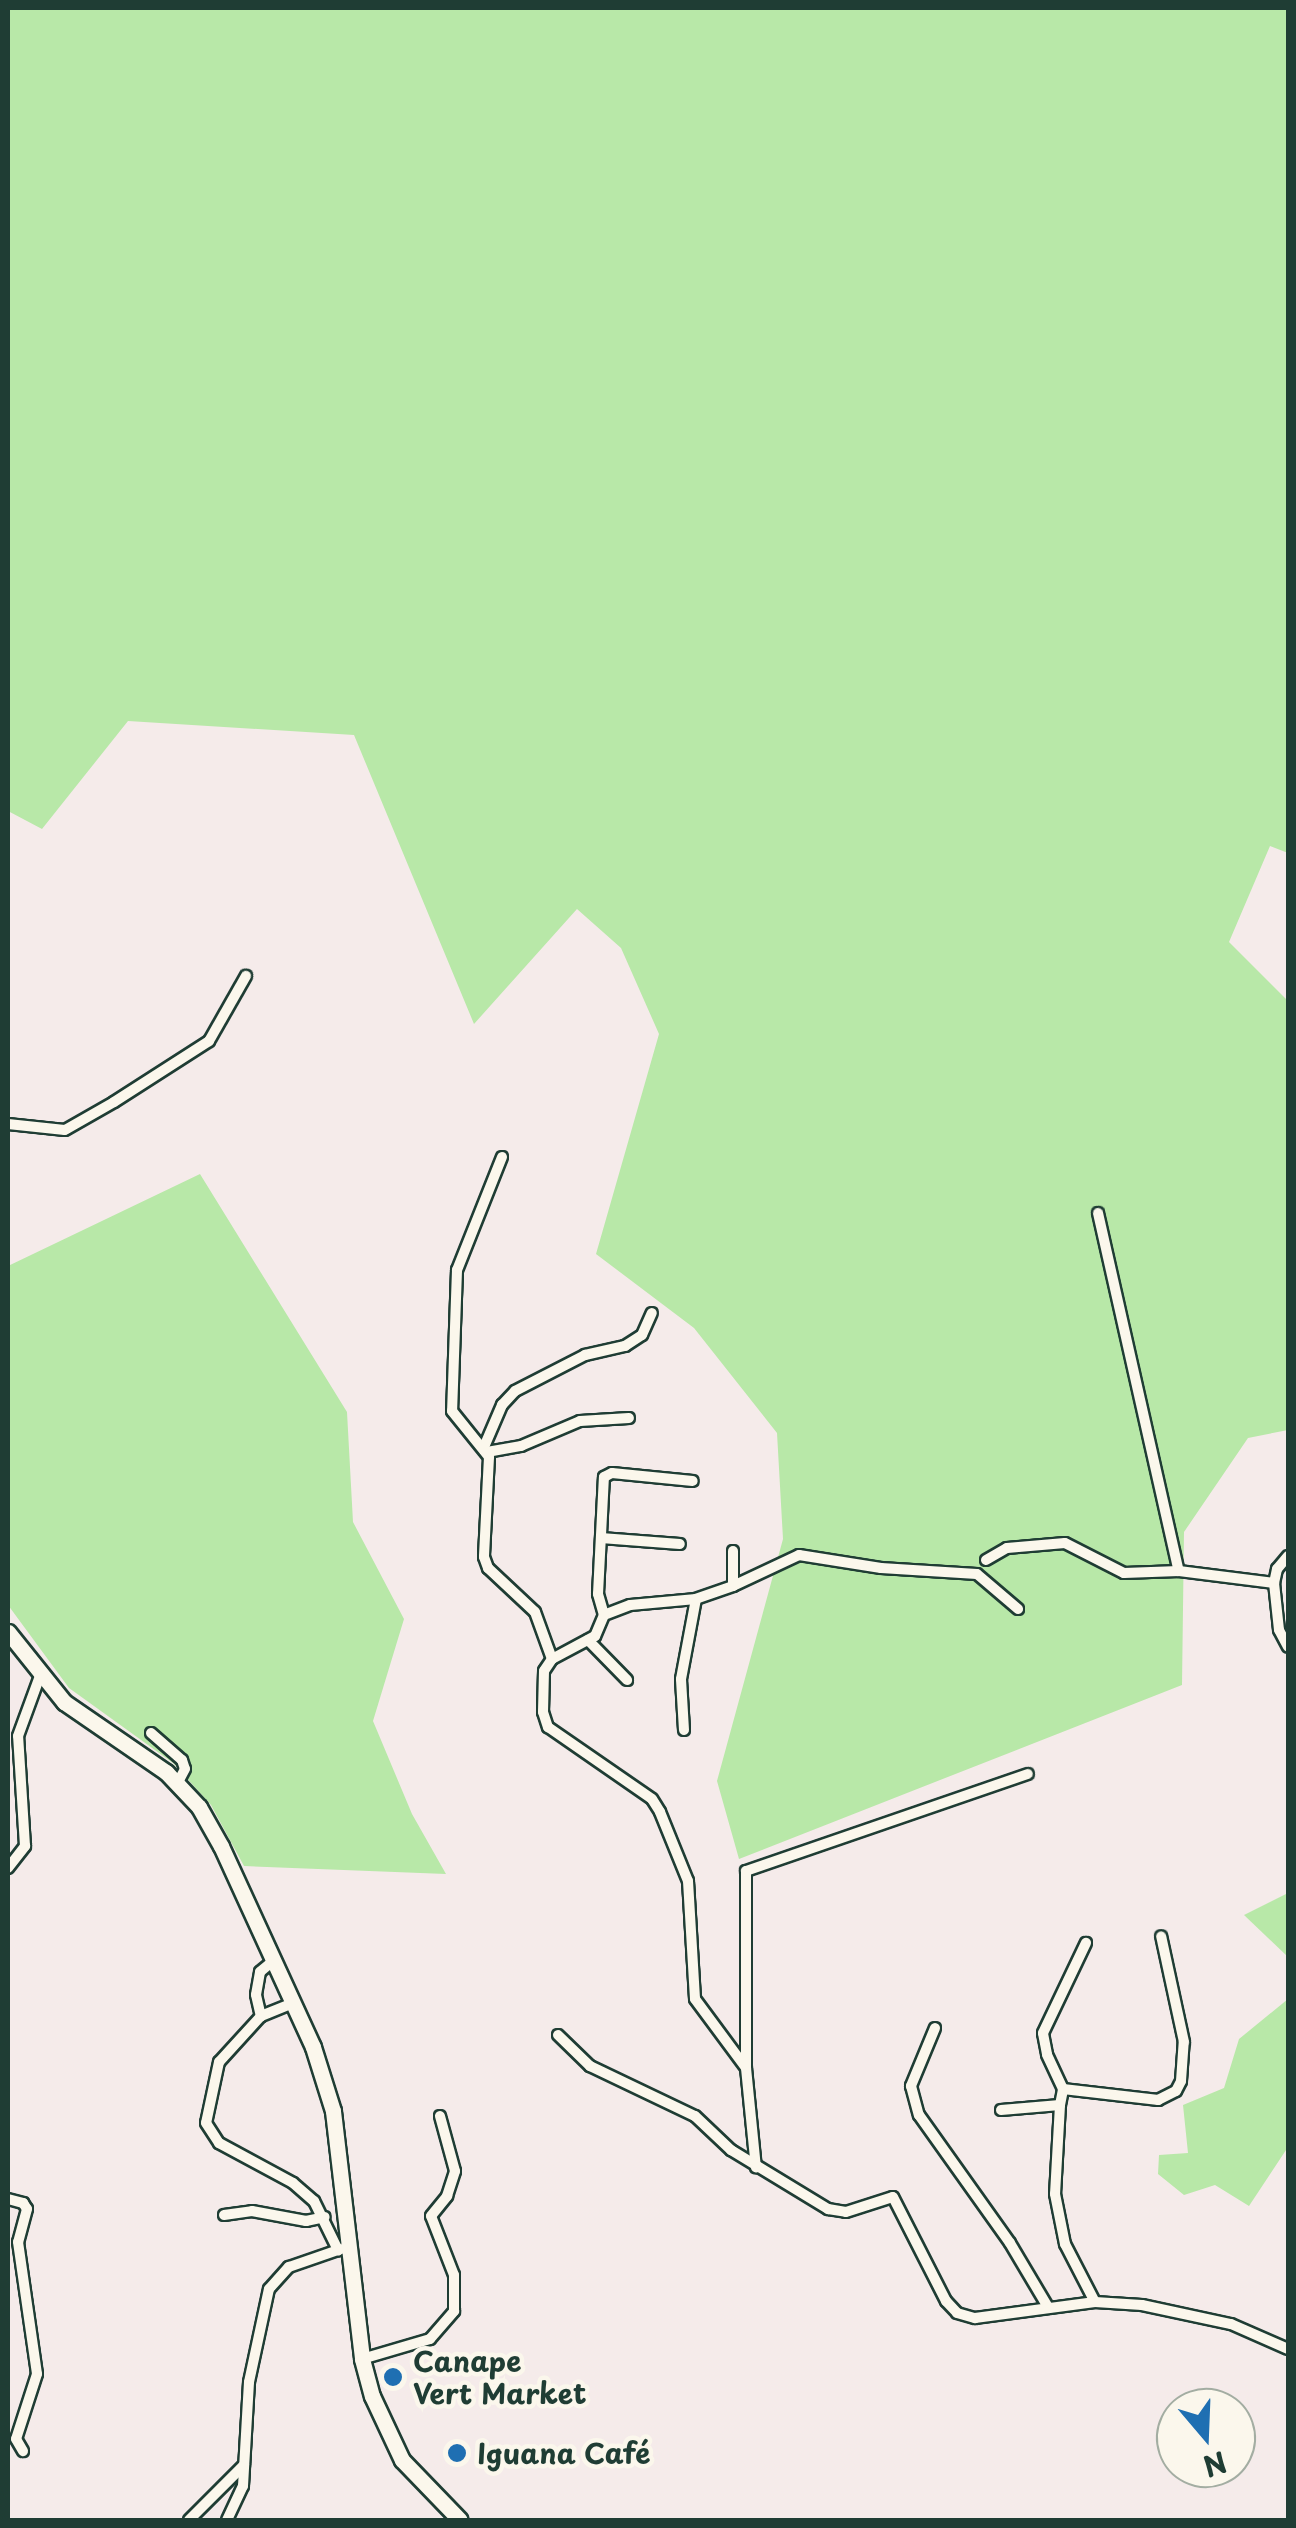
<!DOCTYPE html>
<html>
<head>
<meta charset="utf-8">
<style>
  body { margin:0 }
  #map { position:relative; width:1296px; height:2528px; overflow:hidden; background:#f5ebea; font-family:"Playpen Sans",sans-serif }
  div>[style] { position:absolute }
  .green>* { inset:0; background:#b8e8a8 }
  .roads { filter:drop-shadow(2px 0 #1f3d34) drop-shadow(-2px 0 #1f3d34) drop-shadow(0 2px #1f3d34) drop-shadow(0 -2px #1f3d34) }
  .street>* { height:10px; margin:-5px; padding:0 5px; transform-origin:5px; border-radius:5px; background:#fbf7ec }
  .secondary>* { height:15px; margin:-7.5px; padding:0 7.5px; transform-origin:7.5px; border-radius:7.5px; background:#fbf7ec }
  .dots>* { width:28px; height:28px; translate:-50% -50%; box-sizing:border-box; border:5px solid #fbf7ec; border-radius:50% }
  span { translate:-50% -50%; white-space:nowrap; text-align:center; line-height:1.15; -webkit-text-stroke:9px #fbf7ec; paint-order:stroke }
  .poi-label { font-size:28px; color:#1f3d34; font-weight:700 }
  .left { translate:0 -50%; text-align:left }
  .frame { position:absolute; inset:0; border:10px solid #1f3d34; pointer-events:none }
  .north { position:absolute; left:1156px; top:2388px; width:100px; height:100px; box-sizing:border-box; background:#fbf7ec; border:2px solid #a3ada2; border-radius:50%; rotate:161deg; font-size:28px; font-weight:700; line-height:40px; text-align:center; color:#1f3d34 }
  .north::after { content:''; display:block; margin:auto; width:35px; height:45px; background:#1f6fb2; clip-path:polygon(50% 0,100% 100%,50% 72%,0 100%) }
</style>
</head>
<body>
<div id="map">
  <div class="green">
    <div style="clip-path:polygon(8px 8px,1288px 8px,1288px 853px,1270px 846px,1229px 942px,1288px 1001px,1288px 1430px,1248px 1438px,1184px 1532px,1182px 1685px,739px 1859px,717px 1781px,783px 1539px,777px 1433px,694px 1328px,596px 1254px,659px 1034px,621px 948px,577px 909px,474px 1024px,354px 735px,128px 721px,42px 829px,8px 811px)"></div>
    <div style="clip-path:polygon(200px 1174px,347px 1412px,353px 1522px,404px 1619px,373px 1721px,412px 1814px,446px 1874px,244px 1866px,211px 1805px,173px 1763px,69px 1688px,8px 1605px,8px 1266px)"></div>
    <div style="clip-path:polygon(1288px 1893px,1288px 1957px,1244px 1915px)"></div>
    <div style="clip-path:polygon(1288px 1999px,1288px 2147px,1249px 2206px,1215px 2185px,1184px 2195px,1158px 2174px,1159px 2155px,1188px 2153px,1183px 2105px,1224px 2088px,1239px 2039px)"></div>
  </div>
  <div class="roads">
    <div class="street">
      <div style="left:8px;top:1124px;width:57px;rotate:6deg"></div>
      <div style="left:65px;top:1130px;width:56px;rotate:-29.7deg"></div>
      <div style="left:114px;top:1102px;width:113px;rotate:-32.7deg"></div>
      <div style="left:209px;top:1041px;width:75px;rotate:-60.4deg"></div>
      <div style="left:502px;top:1157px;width:122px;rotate:111.7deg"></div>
      <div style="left:457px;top:1270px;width:141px;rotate:92deg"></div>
      <div style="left:452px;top:1411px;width:59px;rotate:51.2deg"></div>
      <div style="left:489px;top:1457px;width:100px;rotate:92.9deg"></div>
      <div style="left:484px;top:1557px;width:12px;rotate:70deg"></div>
      <div style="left:488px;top:1568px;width:64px;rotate:43.1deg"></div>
      <div style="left:535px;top:1612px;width:50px;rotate:70.1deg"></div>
      <div style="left:1098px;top:1213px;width:367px;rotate:77.3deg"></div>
      <div style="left:484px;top:1447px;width:46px;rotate:-66.8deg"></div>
      <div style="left:502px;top:1405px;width:19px;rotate:-47deg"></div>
      <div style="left:515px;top:1391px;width:79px;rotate:-27.2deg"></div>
      <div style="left:585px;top:1355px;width:41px;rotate:-12.7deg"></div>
      <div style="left:625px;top:1346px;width:20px;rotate:-33deg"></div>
      <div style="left:642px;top:1335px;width:24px;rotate:-66deg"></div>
      <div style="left:487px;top:1452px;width:35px;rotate:-10deg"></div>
      <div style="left:521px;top:1446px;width:64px;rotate:-23deg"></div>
      <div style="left:580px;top:1421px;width:49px;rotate:-3.5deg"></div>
      <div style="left:601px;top:1538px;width:79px;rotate:4.3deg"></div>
      <div style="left:733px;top:1551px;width:35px;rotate:90deg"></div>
      <div style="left:733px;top:1586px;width:39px;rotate:161deg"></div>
      <div style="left:696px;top:1599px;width:66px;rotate:174.8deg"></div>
      <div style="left:630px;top:1605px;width:28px;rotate:159deg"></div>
      <div style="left:604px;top:1615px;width:23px;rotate:113deg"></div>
      <div style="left:595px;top:1636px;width:49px;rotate:151.9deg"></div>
      <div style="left:552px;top:1659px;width:14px;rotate:124deg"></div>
      <div style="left:544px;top:1671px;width:41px;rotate:91.4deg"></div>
      <div style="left:543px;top:1712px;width:16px;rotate:72deg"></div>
      <div style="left:548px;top:1727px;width:126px;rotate:34.7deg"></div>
      <div style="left:652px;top:1799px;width:15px;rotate:58deg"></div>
      <div style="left:660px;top:1812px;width:74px;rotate:67.9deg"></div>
      <div style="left:688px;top:1881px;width:118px;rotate:86.6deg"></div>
      <div style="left:695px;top:1999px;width:86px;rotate:53.5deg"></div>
      <div style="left:746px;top:2068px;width:100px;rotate:84.3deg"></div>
      <div style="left:1288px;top:1556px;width:17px;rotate:130deg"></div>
      <div style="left:1277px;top:1569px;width:14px;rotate:102deg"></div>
      <div style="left:1274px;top:1583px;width:47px;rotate:83.9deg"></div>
      <div style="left:1279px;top:1630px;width:19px;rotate:62deg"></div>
      <div style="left:986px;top:1560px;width:24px;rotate:-30deg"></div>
      <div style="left:1007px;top:1548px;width:58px;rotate:-4.9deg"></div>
      <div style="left:1065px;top:1543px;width:66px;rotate:27deg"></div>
      <div style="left:1124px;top:1573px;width:55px;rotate:-2.1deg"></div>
      <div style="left:1179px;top:1571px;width:96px;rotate:7.2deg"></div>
      <div style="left:733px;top:1586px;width:73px;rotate:-25.2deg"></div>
      <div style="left:799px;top:1555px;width:83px;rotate:9deg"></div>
      <div style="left:881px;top:1568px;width:96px;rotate:3.6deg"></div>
      <div style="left:977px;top:1574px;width:54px;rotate:40.5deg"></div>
      <div style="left:604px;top:1615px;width:22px;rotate:-106deg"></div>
      <div style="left:598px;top:1594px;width:117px;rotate:-87.1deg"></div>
      <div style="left:604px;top:1477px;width:9px;rotate:-27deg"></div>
      <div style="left:612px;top:1473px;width:81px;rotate:5.6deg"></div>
      <div style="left:588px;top:1640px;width:56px;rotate:45.7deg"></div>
      <div style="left:684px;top:1730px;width:51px;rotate:-93.4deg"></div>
      <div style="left:681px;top:1679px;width:81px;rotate:-79.4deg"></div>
      <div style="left:151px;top:1733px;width:41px;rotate:41.1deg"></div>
      <div style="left:182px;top:1760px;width:9px;rotate:72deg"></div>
      <div style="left:185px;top:1769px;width:17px;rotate:118deg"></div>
      <div style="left:8px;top:1868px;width:28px;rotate:-52deg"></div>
      <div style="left:25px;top:1846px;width:110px;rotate:-93.6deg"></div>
      <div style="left:18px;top:1736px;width:64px;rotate:-69.9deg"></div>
      <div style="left:273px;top:1961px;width:17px;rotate:140deg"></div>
      <div style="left:260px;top:1972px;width:23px;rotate:100deg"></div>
      <div style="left:256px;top:1995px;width:22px;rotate:77deg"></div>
      <div style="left:261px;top:2016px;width:62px;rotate:132.4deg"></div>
      <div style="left:219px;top:2062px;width:62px;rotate:102deg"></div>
      <div style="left:206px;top:2123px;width:24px;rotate:57deg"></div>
      <div style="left:219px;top:2143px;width:84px;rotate:28.4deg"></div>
      <div style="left:293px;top:2183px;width:28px;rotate:41deg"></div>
      <div style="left:314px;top:2201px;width:55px;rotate:63.9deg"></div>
      <div style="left:261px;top:2016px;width:35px;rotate:-22deg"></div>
      <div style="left:935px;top:2028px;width:63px;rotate:112.5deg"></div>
      <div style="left:911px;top:2086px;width:30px;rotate:75deg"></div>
      <div style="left:919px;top:2115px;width:157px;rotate:54.6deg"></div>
      <div style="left:1010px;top:2243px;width:74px;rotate:59.3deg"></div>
      <div style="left:558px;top:2035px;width:45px;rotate:44.1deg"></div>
      <div style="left:590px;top:2066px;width:116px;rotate:25.5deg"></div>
      <div style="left:695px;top:2116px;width:50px;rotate:43.4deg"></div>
      <div style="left:731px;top:2150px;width:114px;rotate:31.3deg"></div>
      <div style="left:828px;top:2209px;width:18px;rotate:9deg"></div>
      <div style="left:846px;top:2212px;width:49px;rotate:-17.7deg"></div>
      <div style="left:893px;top:2197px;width:117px;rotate:63deg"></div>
      <div style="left:946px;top:2301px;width:16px;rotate:47deg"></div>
      <div style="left:957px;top:2313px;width:19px;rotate:16deg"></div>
      <div style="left:975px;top:2318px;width:121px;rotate:-7.6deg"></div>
      <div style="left:1095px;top:2302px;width:47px;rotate:3.7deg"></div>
      <div style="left:1142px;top:2305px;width:91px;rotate:12.1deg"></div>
      <div style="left:1231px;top:2324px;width:62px;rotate:23.7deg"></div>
      <div style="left:746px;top:2067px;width:196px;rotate:-90deg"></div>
      <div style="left:746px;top:1871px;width:298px;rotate:-19deg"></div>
      <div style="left:1063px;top:2089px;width:38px;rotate:-115deg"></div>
      <div style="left:1047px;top:2054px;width:21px;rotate:-101deg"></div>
      <div style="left:1043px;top:2033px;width:100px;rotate:-64.5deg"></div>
      <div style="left:1060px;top:2105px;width:16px;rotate:-79deg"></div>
      <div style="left:1063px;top:2089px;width:96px;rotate:6.6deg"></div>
      <div style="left:1158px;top:2100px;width:20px;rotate:-27deg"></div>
      <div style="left:1176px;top:2091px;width:11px;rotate:-63deg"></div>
      <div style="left:1181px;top:2081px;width:39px;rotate:-86deg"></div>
      <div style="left:1184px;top:2042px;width:108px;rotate:-102.2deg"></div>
      <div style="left:1001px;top:2110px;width:59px;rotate:-4.8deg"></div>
      <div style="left:1060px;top:2105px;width:89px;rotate:93.2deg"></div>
      <div style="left:1055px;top:2194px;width:51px;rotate:78.7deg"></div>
      <div style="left:1065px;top:2244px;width:65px;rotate:62.7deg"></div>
      <div style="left:8px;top:2199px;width:16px;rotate:15deg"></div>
      <div style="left:23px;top:2203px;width:7px;rotate:56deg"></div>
      <div style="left:27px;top:2209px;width:34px;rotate:105deg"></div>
      <div style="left:18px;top:2242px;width:133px;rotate:81.8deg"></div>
      <div style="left:37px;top:2374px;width:68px;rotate:107.9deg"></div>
      <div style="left:16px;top:2439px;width:14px;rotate:60deg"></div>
      <div style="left:224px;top:2215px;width:28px;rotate:-8deg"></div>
      <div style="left:252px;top:2211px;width:55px;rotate:10.5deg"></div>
      <div style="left:306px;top:2221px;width:19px;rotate:-12deg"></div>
      <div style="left:362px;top:2359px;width:71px;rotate:-16.4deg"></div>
      <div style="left:430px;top:2339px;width:37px;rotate:-49deg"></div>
      <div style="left:454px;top:2311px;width:36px;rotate:-90deg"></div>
      <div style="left:454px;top:2275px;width:63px;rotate:-111.3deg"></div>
      <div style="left:431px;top:2216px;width:26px;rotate:-51deg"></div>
      <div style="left:447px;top:2196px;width:26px;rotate:-72deg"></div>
      <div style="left:455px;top:2171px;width:57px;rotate:-105.3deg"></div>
      <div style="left:189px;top:2520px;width:78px;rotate:-45deg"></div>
      <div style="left:227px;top:2520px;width:38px;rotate:-65deg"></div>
      <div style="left:243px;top:2486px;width:104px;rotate:-86.7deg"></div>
      <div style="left:249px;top:2382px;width:95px;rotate:-77.9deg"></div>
      <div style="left:269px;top:2289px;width:30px;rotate:-48deg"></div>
      <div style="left:289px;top:2267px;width:55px;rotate:-19.1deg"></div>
    </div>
    <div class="secondary">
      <div style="left:8px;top:1632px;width:90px;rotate:51.3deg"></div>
      <div style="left:64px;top:1702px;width:124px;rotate:34.5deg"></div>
      <div style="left:166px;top:1772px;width:48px;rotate:46.7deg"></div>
      <div style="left:199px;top:1807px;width:45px;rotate:60.6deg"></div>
      <div style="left:221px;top:1846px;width:221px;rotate:65.4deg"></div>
      <div style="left:313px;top:2047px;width:67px;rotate:72.6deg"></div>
      <div style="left:333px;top:2111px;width:250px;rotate:83.3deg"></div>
      <div style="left:362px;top:2359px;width:38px;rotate:75deg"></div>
      <div style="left:372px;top:2396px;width:71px;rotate:64.9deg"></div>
      <div style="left:402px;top:2460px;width:83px;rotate:46deg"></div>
    </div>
  </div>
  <div class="dots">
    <div style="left:393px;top:2377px;background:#1f6fb2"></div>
    <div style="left:457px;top:2453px;background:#1f6fb2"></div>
  </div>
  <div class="poi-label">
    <span class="left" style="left:413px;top:2377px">Canape<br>Vert Market</span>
    <span class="left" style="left:477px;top:2453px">Iguana Café</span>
  </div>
  <div class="frame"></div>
  <div class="north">N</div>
</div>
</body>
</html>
